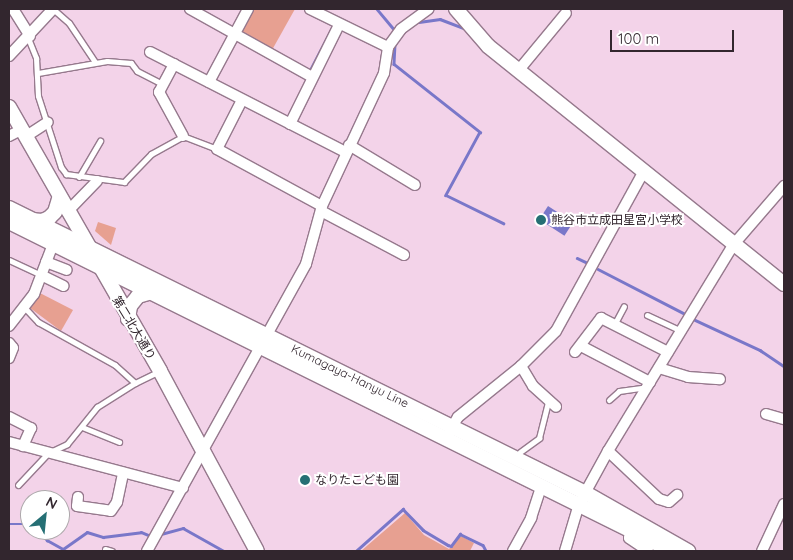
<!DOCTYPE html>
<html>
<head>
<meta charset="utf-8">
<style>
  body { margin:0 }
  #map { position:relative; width:793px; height:560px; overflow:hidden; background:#f3d3e9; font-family:Quicksand,"Noto Sans JP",sans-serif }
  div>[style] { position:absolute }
  .green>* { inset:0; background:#e7a091 }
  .water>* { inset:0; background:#7977c9; transform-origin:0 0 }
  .stream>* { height:2.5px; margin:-1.25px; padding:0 1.25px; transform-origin:1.25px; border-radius:1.25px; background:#7977c9 }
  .roads { filter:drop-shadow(1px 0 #96798d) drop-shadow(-1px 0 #96798d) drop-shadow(0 1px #96798d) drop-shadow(0 -1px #96798d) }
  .lane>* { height:5px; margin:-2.5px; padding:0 2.5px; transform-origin:2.5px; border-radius:2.5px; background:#fff }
  .street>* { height:10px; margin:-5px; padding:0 5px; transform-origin:5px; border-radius:5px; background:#fff }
  .secondary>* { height:14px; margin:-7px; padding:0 7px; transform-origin:7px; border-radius:7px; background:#fff }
  .dots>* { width:14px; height:14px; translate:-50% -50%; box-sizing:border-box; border:2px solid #fff; border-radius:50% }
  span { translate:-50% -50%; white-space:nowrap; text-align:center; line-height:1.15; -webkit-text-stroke:4px #fff; paint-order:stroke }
  .poi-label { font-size:12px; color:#32262e }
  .left { translate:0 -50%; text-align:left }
  .street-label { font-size:12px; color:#32262e }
  .frame { position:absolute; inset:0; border:10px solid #32262e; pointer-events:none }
  .north { position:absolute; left:20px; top:490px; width:50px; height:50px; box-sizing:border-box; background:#fff; border:1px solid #ada8ab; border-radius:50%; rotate:28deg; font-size:14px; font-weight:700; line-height:20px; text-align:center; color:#32262e }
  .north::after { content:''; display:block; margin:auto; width:18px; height:22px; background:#256f74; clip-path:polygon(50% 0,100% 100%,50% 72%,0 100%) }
  .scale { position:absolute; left:610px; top:30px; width:124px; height:22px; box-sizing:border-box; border:2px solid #32262e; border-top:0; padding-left:6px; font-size:15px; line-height:18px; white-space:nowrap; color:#32262e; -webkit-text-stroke:4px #fff; paint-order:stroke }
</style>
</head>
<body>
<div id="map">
  <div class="green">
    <div style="clip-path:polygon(254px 9px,295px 9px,272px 50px,240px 33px)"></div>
    <div style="clip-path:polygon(98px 222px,116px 228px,111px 245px,95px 231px)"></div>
    <div style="clip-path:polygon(38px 292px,73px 310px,61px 331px,30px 308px)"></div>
    <div style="clip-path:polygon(405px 513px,424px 535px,449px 549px,461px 536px,474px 543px,470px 551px,361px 551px)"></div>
  </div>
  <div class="water">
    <div style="left:548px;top:206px;width:30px;height:16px;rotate:33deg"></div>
  </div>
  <div class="stream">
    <div style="left:377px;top:9px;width:26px;rotate:50deg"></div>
    <div style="left:419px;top:22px;width:21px;rotate:-8deg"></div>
    <div style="left:440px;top:19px;width:25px;rotate:21deg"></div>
    <div style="left:395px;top:44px;width:20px;rotate:93deg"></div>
    <div style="left:394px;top:64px;width:110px;rotate:38.3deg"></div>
    <div style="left:480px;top:132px;width:72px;rotate:118.4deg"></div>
    <div style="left:446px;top:195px;width:64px;rotate:26.2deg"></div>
    <div style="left:310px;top:70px;width:47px;rotate:-62.4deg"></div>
    <div style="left:577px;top:258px;width:14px;rotate:25deg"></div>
    <div style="left:598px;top:269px;width:98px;rotate:27.3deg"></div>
    <div style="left:695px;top:320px;width:72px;rotate:24.8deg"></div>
    <div style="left:760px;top:350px;width:29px;rotate:34deg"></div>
    <div style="left:9px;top:524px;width:21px"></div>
    <div style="left:41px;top:530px;width:12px;rotate:59deg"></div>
    <div style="left:47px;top:540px;width:18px;rotate:29deg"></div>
    <div style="left:63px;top:549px;width:29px;rotate:-35deg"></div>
    <div style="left:87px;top:532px;width:17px;rotate:17deg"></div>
    <div style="left:103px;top:537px;width:38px;rotate:-7deg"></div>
    <div style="left:141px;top:532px;width:11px;rotate:22deg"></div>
    <div style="left:161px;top:534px;width:23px;rotate:-15deg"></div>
    <div style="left:183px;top:528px;width:47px;rotate:29.3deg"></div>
    <div style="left:356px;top:551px;width:63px;rotate:-41.8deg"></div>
    <div style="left:403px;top:509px;width:29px;rotate:46deg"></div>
    <div style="left:423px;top:530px;width:29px;rotate:31deg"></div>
    <div style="left:448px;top:545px;width:3px;rotate:18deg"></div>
    <div style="left:451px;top:546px;width:15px;rotate:-53deg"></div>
    <div style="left:460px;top:534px;width:25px;rotate:26deg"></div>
    <div style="left:483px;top:545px;width:7px;rotate:63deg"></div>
  </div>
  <div class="roads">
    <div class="lane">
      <div style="left:53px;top:9px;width:21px;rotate:41deg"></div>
      <div style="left:69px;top:23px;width:47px;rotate:56.3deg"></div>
      <div style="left:28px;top:38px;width:22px;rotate:68deg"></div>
      <div style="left:36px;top:58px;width:38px;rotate:87deg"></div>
      <div style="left:38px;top:96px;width:75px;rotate:72.1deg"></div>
      <div style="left:61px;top:167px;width:9px;rotate:54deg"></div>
      <div style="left:66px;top:174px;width:59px;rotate:7.9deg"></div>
      <div style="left:124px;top:182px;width:39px;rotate:-46deg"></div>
      <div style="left:151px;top:154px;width:37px;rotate:-29deg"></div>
      <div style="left:183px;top:136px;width:36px;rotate:21deg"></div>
      <div style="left:38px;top:73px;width:70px;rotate:-9.9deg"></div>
      <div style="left:107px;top:61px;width:24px;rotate:5deg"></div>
      <div style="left:131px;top:63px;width:10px;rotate:53deg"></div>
      <div style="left:137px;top:71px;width:29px;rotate:27deg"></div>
      <div style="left:79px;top:177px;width:42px;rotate:-59.7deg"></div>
      <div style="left:9px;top:260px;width:35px;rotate:25deg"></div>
      <div style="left:24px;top:307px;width:21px;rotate:47deg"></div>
      <div style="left:38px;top:322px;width:88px;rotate:29.2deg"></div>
      <div style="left:115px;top:365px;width:27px;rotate:42deg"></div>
      <div style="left:647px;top:315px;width:38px;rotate:25deg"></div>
      <div style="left:614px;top:325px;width:21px;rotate:-62deg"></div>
      <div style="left:609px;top:400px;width:13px;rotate:-42deg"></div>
      <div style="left:619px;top:391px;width:28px;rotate:-8deg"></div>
      <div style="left:82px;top:427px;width:40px;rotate:22deg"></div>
      <div style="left:520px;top:452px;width:24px;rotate:-36deg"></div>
      <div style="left:539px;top:438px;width:38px;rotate:-76deg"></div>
      <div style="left:18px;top:485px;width:44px;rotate:-46.8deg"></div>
      <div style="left:48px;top:453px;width:21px;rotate:-25deg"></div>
      <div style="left:67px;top:444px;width:48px;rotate:-51deg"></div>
      <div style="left:97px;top:407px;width:45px;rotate:-32.3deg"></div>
      <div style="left:135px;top:383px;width:28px;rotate:-26deg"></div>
      <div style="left:105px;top:549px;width:7px;rotate:16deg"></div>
    </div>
    <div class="street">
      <div style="left:13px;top:9px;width:32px;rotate:58deg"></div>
      <div style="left:190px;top:9px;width:140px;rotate:29.1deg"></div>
      <div style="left:310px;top:9px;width:87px;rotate:26deg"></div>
      <div style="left:150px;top:52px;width:219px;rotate:27.1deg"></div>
      <div style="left:9px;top:56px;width:64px;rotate:-46.9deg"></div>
      <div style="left:174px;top:64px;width:32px;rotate:118deg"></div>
      <div style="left:159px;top:92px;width:50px;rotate:61.4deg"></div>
      <div style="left:518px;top:71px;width:75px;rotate:-50.4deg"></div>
      <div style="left:209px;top:82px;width:83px;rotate:-61.9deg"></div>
      <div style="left:242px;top:100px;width:55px;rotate:117deg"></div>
      <div style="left:217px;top:149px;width:119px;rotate:28.5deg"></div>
      <div style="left:290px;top:124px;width:110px;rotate:-63.7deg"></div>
      <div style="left:9px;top:136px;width:13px;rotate:-27deg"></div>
      <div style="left:25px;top:137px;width:27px;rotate:-33deg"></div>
      <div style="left:349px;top:145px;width:77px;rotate:31.2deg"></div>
      <div style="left:321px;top:211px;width:94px;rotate:27.9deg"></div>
      <div style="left:67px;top:212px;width:43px;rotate:-45.9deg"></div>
      <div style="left:46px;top:262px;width:22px;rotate:21deg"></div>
      <div style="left:41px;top:275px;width:25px;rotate:26deg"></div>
      <div style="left:9px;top:326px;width:41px;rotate:-52deg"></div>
      <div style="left:34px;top:294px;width:59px;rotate:-69.1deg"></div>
      <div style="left:9px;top:343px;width:6px;rotate:51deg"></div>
      <div style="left:13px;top:348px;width:11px;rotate:112deg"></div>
      <div style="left:581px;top:346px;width:78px;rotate:27.6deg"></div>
      <div style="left:575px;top:352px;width:43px;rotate:-52.6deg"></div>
      <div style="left:601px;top:318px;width:75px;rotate:26.9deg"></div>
      <div style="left:521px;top:366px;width:23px;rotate:59deg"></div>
      <div style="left:533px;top:386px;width:31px;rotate:42deg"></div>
      <div style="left:659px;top:368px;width:30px;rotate:17deg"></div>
      <div style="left:688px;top:377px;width:32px;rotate:4deg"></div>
      <div style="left:766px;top:414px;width:19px;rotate:16deg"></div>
      <div style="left:9px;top:417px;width:25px;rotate:27deg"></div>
      <div style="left:31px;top:428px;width:20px;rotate:114deg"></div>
      <div style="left:449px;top:433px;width:18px;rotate:-61deg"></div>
      <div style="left:458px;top:417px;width:81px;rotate:-39deg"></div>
      <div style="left:521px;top:366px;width:49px;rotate:-45deg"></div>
      <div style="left:556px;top:331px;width:180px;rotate:-61.2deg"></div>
      <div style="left:9px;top:442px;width:180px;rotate:14.8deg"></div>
      <div style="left:608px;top:451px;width:70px;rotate:43.3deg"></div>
      <div style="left:659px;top:499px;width:10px;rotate:17deg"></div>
      <div style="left:669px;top:502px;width:11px;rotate:-41deg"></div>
      <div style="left:78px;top:497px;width:9px;rotate:96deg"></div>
      <div style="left:77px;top:506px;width:34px;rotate:8deg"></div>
      <div style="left:111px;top:511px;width:11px;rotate:-56deg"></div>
      <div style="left:117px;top:502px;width:30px;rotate:-78deg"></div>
      <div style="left:631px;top:531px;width:7px;rotate:106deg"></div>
      <div style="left:629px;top:538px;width:23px;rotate:34deg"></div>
      <div style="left:147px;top:551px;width:328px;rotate:-61deg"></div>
      <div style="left:306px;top:264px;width:60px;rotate:-74.6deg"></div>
      <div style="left:322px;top:206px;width:147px;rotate:-65deg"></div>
      <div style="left:384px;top:73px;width:26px;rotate:-81deg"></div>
      <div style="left:388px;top:47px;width:22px;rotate:-54deg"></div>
      <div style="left:401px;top:29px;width:34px;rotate:-36deg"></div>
      <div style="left:513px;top:551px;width:38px;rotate:-61deg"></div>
      <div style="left:531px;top:518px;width:35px;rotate:-72deg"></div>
      <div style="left:565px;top:551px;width:49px;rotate:-73.4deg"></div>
      <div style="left:579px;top:504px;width:60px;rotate:-61.3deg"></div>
      <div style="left:608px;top:451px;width:242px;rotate:-58.7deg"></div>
      <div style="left:734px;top:244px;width:77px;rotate:-49.2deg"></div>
      <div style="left:762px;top:551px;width:52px;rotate:-64.9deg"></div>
    </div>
    <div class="secondary">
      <div style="left:456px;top:9px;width:49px;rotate:49.1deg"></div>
      <div style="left:488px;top:46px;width:380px;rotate:38.8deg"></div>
      <div style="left:9px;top:107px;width:304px;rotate:60.2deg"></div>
      <div style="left:160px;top:371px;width:204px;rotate:61.7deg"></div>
      <div style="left:9px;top:208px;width:641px;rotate:26.29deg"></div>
      <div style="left:584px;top:492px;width:120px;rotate:29.6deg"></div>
      <div style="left:31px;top:220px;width:11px;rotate:5deg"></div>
      <div style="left:42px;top:221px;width:8px;rotate:-23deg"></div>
      <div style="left:49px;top:218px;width:8px;rotate:-45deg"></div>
      <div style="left:55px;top:212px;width:14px;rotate:-73deg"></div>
      <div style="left:9px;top:222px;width:740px;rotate:26.39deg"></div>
      <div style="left:128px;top:319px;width:13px;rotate:-81deg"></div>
      <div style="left:130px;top:306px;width:13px;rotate:-51deg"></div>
      <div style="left:138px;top:296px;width:15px;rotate:-16deg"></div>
    </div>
  </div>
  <div class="dots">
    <div style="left:541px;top:220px;background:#256f74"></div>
    <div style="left:305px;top:480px;background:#256f74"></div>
  </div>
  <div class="poi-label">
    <span class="left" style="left:551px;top:220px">熊谷市立成田星宮小学校</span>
    <span class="left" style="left:315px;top:480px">なりたこども園</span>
  </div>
  <div class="street-label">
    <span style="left:134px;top:328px;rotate:59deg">第二北大通り</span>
    <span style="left:350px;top:376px;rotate:26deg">Kumagaya-Hanyu Line</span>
  </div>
  <div class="frame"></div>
  <div class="north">N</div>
  <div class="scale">100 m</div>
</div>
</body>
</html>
